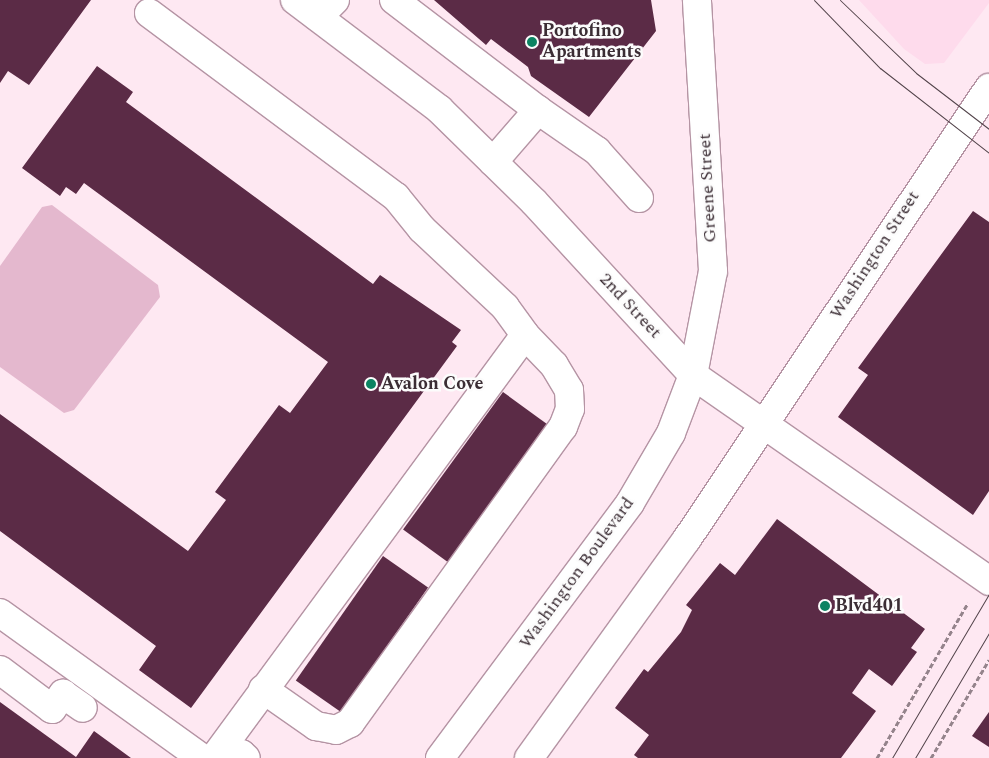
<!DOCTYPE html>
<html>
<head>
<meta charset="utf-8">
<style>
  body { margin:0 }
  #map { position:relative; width:989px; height:758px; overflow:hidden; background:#fee8f2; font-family:Spectral,serif }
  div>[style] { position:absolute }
  .built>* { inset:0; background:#fedbec }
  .green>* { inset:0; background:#e4b8ce }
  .building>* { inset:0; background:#5b2b46; transform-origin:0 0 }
  .path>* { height:3px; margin-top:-1.5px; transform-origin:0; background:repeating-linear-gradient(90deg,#94838b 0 5px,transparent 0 7.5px) }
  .roads { filter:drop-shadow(1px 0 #b594a4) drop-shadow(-1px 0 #b594a4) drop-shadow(0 1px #b594a4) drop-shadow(0 -1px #b594a4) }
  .minor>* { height:28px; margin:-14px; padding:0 14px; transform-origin:14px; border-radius:14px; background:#fff }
  .tram>* { height:1px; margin:-0.5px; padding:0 0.5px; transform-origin:0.5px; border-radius:0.5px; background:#52434a }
  .dots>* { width:14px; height:14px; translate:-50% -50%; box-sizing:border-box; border:2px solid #fcfcfc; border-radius:50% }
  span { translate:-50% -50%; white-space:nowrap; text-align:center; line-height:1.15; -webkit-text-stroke:5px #fcfcfc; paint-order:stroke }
  .poi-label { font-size:18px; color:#3b2d34; font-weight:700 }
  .left { translate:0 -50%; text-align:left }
  .street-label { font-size:18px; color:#3b2d34 }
</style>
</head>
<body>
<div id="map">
  <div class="built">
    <div style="clip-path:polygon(859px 0,989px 0,989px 3px,944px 63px,925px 64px,904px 49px)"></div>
  </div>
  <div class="green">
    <div style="clip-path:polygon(52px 205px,158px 285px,160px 297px,74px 410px,64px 413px,0 367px,0 266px,42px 207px)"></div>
  </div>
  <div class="building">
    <div style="clip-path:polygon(0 0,91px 0,29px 85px,8px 71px,0 83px)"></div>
    <div style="clip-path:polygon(434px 0,651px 0,656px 31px,589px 117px,531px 76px,528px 67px,491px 39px,486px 45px)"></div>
    <div style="clip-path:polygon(97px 66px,133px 92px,126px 102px,373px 284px,380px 275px,461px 330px,452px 342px,457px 346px,191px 708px,139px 670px,156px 646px,0 531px,0 414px,188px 551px,226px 500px,215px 492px,279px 405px,290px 413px,328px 362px,84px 183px,76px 194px,66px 187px,60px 196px,22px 168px)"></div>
    <div style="clip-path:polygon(973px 211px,989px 222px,989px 491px,973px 515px,838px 417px,868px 375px,858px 368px)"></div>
    <div style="left:503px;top:392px;width:56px;height:170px;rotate:36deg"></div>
    <div style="clip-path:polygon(777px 519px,925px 629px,911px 648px,917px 652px,892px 686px,869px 669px,852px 693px,876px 711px,841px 758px,638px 758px,634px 755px,649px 735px,615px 708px,644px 669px,648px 672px,681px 632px,692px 610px,686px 605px,720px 563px,735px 575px)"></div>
    <div style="left:383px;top:556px;width:55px;height:152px;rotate:35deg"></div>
    <div style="clip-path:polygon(0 702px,76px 757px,94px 731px,131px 758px,0 758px)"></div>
    <div style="clip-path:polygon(989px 712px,989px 747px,972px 736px)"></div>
  </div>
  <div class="path">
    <div style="left:877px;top:758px;width:180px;rotate:-59.6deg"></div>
    <div style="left:931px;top:758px;width:114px;rotate:-59.4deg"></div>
  </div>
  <div class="roads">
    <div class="minor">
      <div style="left:295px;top:0;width:181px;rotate:37.1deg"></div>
      <div style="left:439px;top:109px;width:133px;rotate:44.4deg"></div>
      <div style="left:534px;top:202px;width:235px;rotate:47.4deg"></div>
      <div style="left:693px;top:375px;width:361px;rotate:34.8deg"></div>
      <div style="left:394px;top:0;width:181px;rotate:37.4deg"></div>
      <div style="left:149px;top:13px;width:308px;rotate:36.7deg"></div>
      <div style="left:396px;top:197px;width:41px;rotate:50.9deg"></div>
      <div style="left:422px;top:229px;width:114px;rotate:43.2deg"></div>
      <div style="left:505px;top:307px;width:34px;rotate:54deg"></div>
      <div style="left:525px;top:335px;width:525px;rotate:126.32deg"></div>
      <div style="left:318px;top:17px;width:24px;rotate:-45deg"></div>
      <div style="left:493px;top:162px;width:69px;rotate:-49.1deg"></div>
      <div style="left:538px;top:110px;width:72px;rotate:34.8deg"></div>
      <div style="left:597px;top:151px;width:63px;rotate:48.2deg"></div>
      <div style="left:0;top:613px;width:249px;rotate:35.7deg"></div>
      <div style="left:0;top:670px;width:65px;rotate:36.9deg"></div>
      <div style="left:52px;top:709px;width:19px;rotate:-54deg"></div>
      <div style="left:63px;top:694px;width:24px;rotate:35deg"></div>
      <div style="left:263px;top:689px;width:65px;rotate:34.9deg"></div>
      <div style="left:316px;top:726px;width:20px;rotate:11deg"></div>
      <div style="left:336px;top:730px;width:16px;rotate:-27deg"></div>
      <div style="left:350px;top:723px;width:365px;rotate:-54.3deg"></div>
      <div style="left:563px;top:427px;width:19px;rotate:-69deg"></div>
      <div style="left:570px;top:409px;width:19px;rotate:-93deg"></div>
      <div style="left:569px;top:390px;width:29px;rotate:-121deg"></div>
      <div style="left:554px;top:365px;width:42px;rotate:-134deg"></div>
      <div style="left:229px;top:758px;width:13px;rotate:-18deg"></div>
      <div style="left:241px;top:754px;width:6px;rotate:39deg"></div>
      <div style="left:440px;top:758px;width:318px;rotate:-53.3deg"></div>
      <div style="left:630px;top:503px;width:81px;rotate:-59.6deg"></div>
      <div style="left:671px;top:433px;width:62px;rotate:-69.2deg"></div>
      <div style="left:693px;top:375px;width:106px;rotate:-79.1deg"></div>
      <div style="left:713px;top:271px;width:271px;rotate:-93.4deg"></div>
      <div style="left:529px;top:758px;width:270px;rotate:-54.2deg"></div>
      <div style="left:687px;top:539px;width:543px;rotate:-56.19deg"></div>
    </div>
  </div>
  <div class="tram">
    <div style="left:814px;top:0;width:95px;rotate:45.9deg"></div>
    <div style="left:880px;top:68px;width:138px;rotate:37.9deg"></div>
    <div style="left:840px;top:0;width:105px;rotate:43.8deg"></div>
    <div style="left:916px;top:73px;width:92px;rotate:37.5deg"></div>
    <div style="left:892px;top:758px;width:191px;rotate:-59.4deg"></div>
    <div style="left:915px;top:758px;width:145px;rotate:-59.4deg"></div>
  </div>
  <div class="dots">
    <div style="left:532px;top:42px;background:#0c8362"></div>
    <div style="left:371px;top:384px;background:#0c8362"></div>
    <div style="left:825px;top:606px;background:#0c8362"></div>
  </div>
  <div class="poi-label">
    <span class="left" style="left:542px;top:42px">Portofino<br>Apartments</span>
    <span class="left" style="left:381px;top:384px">Avalon Cove</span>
    <span class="left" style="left:835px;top:606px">Blvd401</span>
  </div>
  <div class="street-label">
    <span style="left:708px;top:188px;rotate:-93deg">Greene Street</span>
    <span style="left:875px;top:255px;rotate:-57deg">Washington Street</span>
    <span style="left:630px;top:306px;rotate:47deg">2nd Street</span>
    <span style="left:577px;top:573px;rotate:-54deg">Washington Boulevard</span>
  </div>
</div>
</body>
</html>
